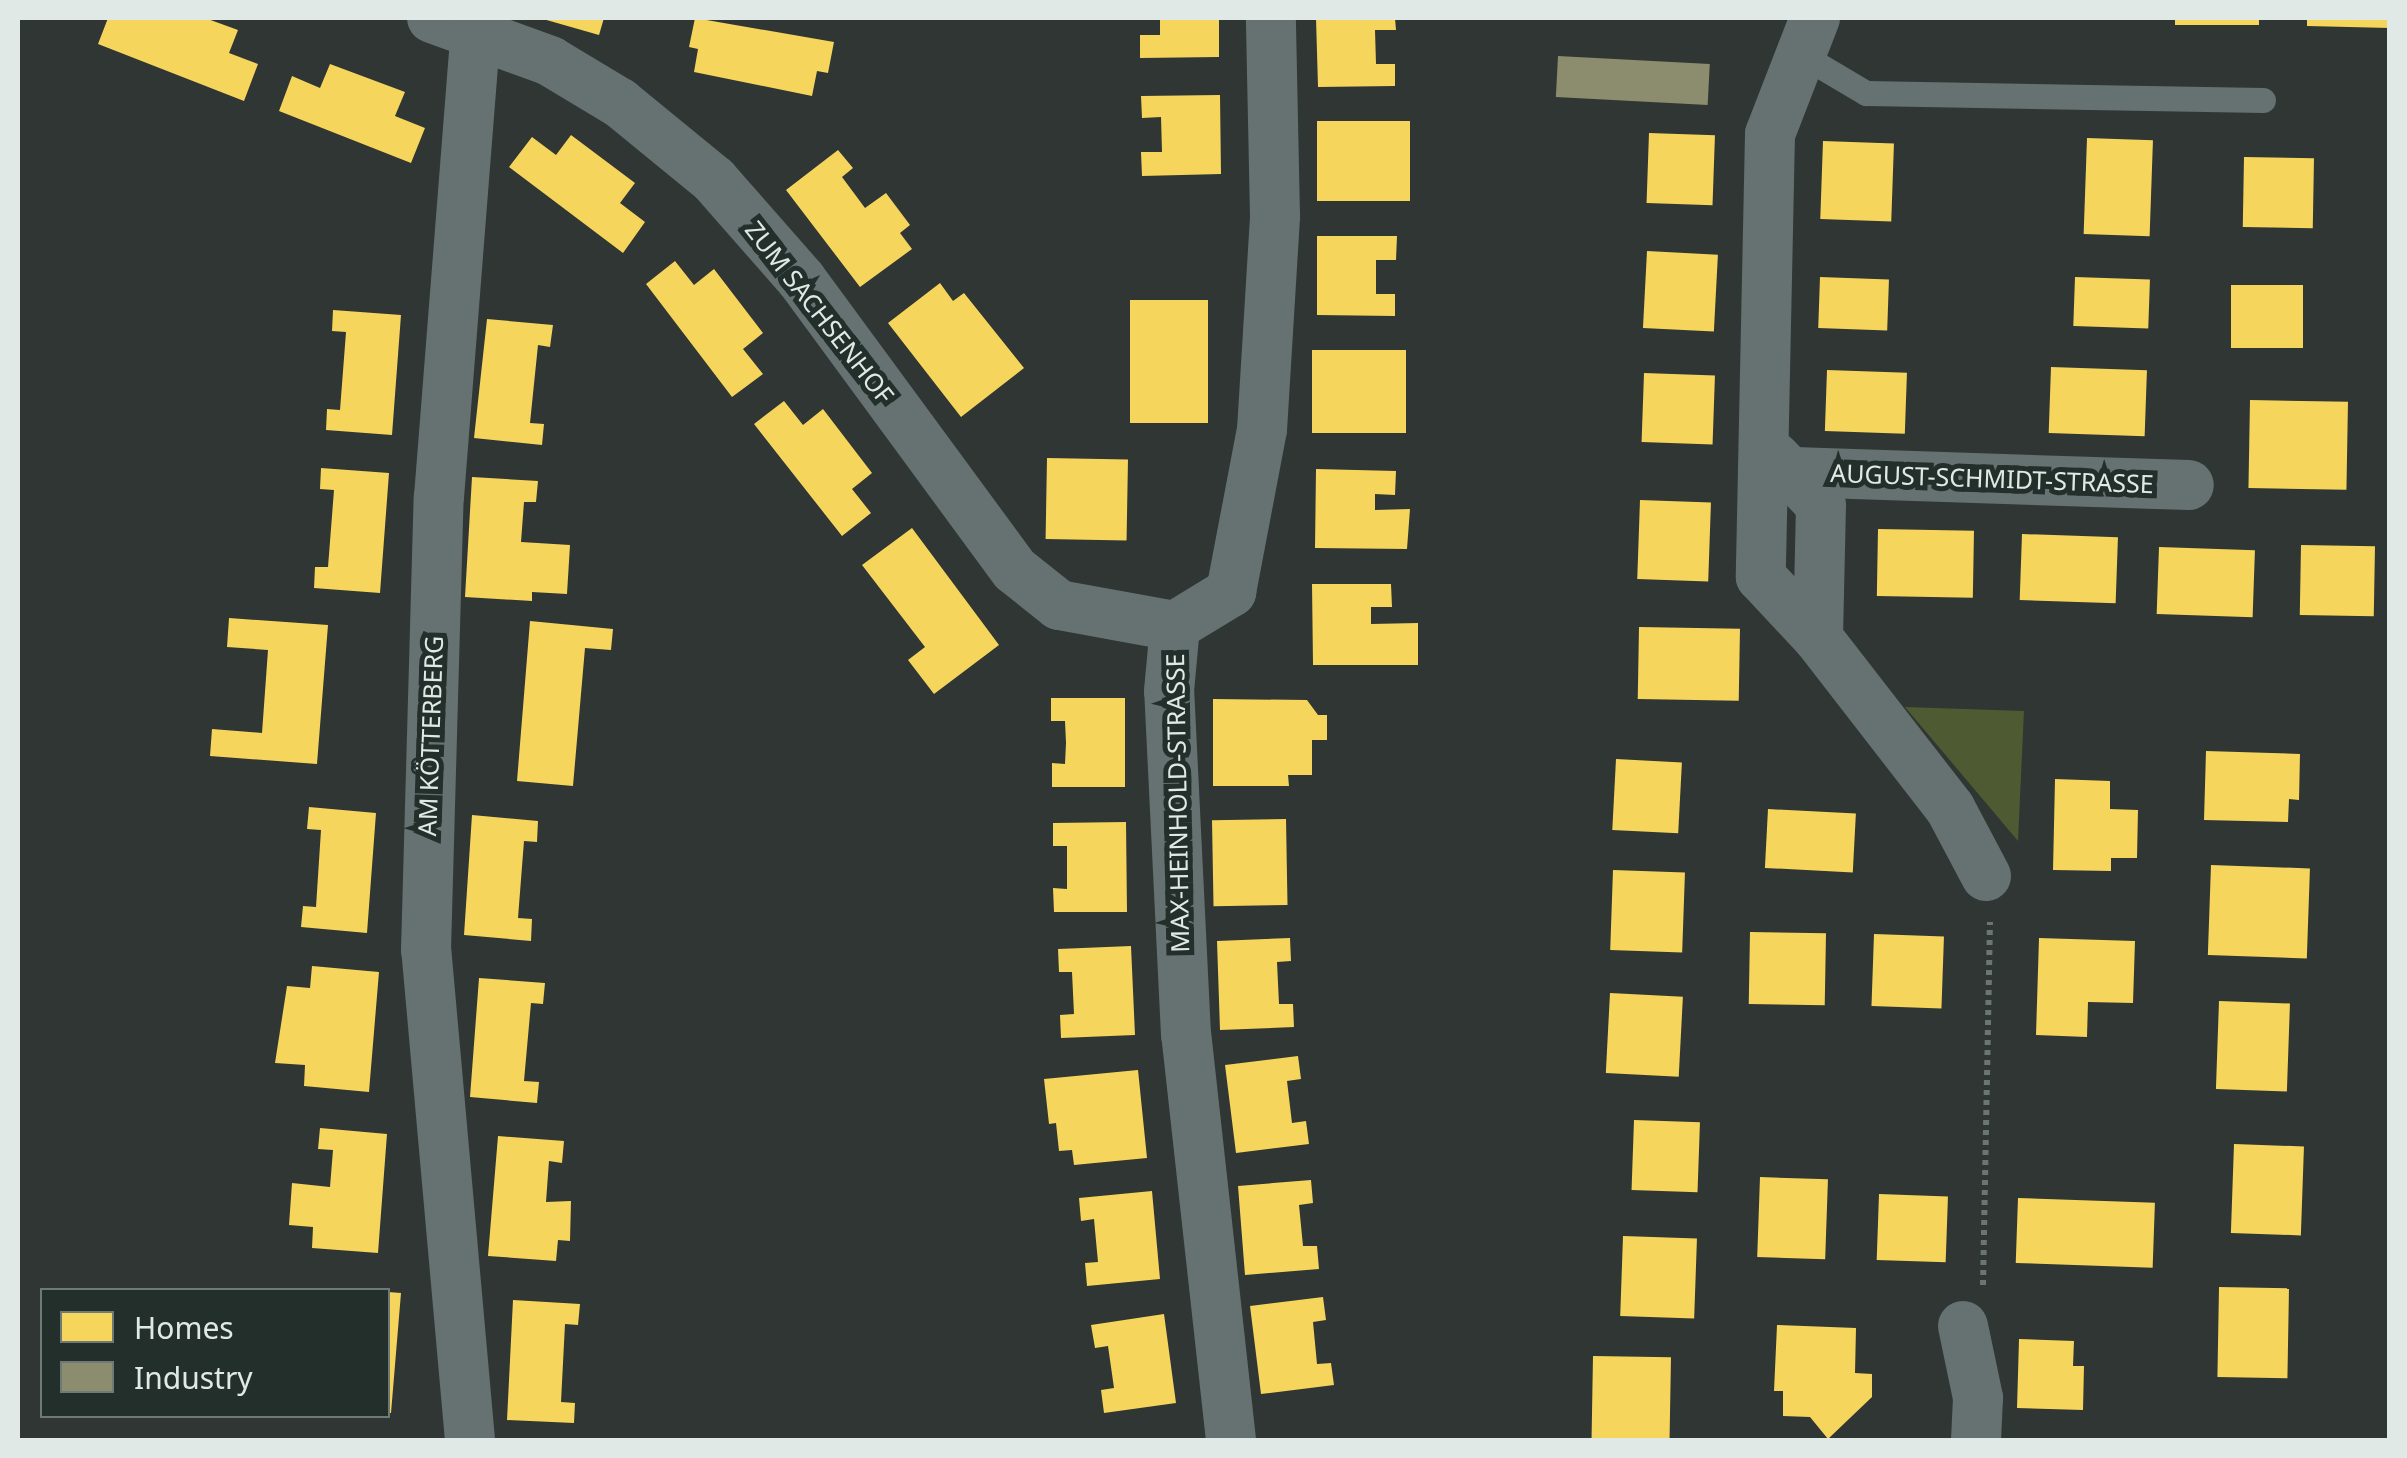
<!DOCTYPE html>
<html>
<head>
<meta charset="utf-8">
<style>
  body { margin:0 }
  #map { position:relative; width:2407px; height:1458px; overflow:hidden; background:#303634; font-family:"Noto Sans",sans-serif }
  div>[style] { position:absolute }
  .green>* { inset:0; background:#4d5a32 }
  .homes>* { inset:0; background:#f6d55c; transform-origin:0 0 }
  .industry>* { inset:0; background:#8c8c6e; transform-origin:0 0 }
  .path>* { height:6px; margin-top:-3px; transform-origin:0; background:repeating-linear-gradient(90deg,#6b7574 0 5px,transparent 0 10px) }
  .lane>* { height:25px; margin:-12.5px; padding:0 12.5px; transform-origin:12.5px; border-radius:12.5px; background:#657271 }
  .street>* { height:50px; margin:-25px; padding:0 25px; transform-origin:25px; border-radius:25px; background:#657271 }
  span { translate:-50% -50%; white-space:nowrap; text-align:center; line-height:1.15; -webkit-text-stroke:10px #232f2b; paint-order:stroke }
  .street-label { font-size:25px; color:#e1e9e6 }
  .frame { position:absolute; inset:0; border:20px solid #e1e9e6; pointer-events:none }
  .legend { position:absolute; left:40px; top:1288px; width:350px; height:130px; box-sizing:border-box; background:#232f2b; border:2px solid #6f7976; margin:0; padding:12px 18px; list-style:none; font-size:30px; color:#e1e9e6 }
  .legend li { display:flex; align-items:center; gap:20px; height:50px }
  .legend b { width:50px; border:2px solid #6f7976 }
</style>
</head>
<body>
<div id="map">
  <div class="green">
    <div style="clip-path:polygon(1905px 707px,2024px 711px,2018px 841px)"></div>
  </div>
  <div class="homes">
    <div style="clip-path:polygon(108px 18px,205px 18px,238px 30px,229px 53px,258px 64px,244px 101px,98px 44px)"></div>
    <div style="clip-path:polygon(695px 18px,834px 42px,828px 73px,817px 71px,812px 96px,694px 72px,698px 49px,689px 47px)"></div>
    <div style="clip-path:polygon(1160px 18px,1219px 18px,1219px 57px,1140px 58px,1140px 35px,1160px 35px)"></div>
    <div style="clip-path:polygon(1316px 18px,1395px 18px,1396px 30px,1375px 30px,1376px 64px,1395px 64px,1395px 86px,1318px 87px)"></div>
    <div style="left:2175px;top:18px;width:84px;height:7px"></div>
    <div style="clip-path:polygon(2307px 18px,2390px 18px,2390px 28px,2307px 26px)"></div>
    <div style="clip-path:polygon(543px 19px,543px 18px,604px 18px,599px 35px)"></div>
    <div style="clip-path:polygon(330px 64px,405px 92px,395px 116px,425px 128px,411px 163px,279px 111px,292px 76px,320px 88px)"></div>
    <div style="clip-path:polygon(1220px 95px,1221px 174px,1142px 176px,1141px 152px,1162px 152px,1161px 117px,1142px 118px,1141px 96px)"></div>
    <div style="left:1317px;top:121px;width:93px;height:80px"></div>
    <div style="left:1649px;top:133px;width:66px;height:70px;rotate:2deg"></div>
    <div style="clip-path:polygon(571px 135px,635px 183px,620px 203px,645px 222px,623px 253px,509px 167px,532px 137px,556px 155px)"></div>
    <div style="left:2087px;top:138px;width:66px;height:96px;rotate:2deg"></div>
    <div style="left:1823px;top:141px;width:71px;height:78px;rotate:2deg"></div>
    <div style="clip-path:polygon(838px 150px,853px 168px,842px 177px,865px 208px,886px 193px,910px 225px,900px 233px,912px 249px,860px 287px,786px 190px)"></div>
    <div style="left:2244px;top:157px;width:70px;height:70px;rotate:1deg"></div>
    <div style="clip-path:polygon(1317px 236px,1397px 236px,1396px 260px,1376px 260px,1376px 294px,1395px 294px,1395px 316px,1317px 315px)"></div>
    <div style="left:1647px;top:251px;width:71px;height:77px;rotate:3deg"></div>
    <div style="clip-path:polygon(675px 261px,694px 285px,714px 269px,763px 333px,743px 349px,763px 374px,732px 397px,646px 284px)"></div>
    <div style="left:1820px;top:277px;width:69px;height:51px;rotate:2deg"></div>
    <div style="left:2075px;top:277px;width:75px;height:49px;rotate:2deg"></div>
    <div style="clip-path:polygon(940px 283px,953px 301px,964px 293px,1024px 368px,961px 417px,888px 323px)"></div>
    <div style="left:2231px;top:285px;width:72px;height:63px"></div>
    <div style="left:1130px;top:300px;width:78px;height:123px"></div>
    <div style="clip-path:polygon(333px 310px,401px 315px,392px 435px,326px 430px,327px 409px,340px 410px,346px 332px,332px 331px)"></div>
    <div style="clip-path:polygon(487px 319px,553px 325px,550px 347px,538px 345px,530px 423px,544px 424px,542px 445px,474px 438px)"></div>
    <div style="left:1312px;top:350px;width:94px;height:83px"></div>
    <div style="left:2051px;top:367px;width:96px;height:66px;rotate:2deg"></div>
    <div style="left:1827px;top:370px;width:80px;height:61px;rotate:2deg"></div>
    <div style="left:1644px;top:373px;width:71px;height:69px;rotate:2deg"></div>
    <div style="left:2250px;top:400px;width:98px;height:88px;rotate:1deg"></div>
    <div style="clip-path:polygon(784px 401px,803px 425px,823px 409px,872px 473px,852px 489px,871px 513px,842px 536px,754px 424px)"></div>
    <div style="left:1047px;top:458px;width:81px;height:81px;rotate:1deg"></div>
    <div style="clip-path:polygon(321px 468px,389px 473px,380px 593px,314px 588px,315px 567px,328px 567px,334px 490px,320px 489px)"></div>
    <div style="clip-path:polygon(1316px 469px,1396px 471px,1395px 495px,1375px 494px,1375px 510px,1410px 509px,1407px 549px,1315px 548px)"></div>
    <div style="clip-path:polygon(472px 477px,538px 481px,536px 502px,524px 502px,521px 542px,570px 545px,567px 594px,532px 592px,532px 601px,465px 597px)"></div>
    <div style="left:1640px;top:500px;width:71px;height:79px;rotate:2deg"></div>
    <div style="clip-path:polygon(912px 528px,999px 645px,934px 694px,908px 660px,925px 647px,862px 565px)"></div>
    <div style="left:1878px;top:529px;width:96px;height:67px;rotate:1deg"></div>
    <div style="left:2022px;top:534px;width:96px;height:66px;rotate:2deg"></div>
    <div style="left:2301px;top:545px;width:74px;height:70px;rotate:1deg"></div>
    <div style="left:2159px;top:547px;width:96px;height:67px;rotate:2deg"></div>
    <div style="clip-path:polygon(1312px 584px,1391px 584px,1392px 607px,1371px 607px,1371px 624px,1418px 623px,1418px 665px,1313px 665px)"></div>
    <div style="clip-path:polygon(229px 618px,328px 625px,317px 764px,210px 756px,212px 729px,262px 733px,268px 650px,227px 647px)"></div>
    <div style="clip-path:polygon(530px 621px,613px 629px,611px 650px,585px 648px,573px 786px,517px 781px)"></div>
    <div style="left:1639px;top:627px;width:101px;height:72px;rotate:1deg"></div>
    <div style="clip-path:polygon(1051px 698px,1125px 698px,1125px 787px,1052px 787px,1052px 763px,1065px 764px,1066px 743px,1065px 721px,1051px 721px)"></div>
    <div style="clip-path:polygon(1213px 699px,1307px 700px,1318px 715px,1327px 715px,1327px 740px,1312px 740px,1312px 775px,1288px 775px,1289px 786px,1213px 786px)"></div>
    <div style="clip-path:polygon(2206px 751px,2300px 754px,2299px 800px,2289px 799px,2288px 822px,2204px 820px)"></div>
    <div style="left:1616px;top:759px;width:66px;height:71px;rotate:3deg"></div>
    <div style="clip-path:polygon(2055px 779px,2110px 781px,2110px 809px,2138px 810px,2137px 858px,2111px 858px,2111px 871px,2053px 870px)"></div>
    <div style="clip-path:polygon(309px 807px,376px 813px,367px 933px,301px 927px,303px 906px,316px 907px,321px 830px,307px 829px)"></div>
    <div style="left:1768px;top:809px;width:88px;height:59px;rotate:3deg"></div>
    <div style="clip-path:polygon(472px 815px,538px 821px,537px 842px,524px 841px,518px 918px,532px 919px,531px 941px,464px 935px)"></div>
    <div style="left:1286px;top:819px;width:86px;height:74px;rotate:89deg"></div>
    <div style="clip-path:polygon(1126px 822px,1127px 912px,1054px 912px,1053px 888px,1067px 889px,1067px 846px,1053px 846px,1053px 823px)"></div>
    <div style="left:2211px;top:865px;width:99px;height:90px;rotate:2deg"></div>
    <div style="left:1613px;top:870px;width:72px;height:80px;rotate:2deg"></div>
    <div style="left:1750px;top:932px;width:76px;height:72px;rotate:1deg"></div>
    <div style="left:1874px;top:934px;width:70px;height:72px;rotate:2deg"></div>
    <div style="clip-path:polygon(1290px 938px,1291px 961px,1277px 962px,1279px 1004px,1293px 1004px,1294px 1027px,1220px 1030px,1217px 941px)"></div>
    <div style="clip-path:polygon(2039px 938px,2135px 941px,2133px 1003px,2088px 1002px,2087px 1037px,2036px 1035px)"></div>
    <div style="clip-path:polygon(1131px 946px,1135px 1035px,1061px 1038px,1060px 1015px,1074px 1014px,1072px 972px,1059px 972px,1058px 949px)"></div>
    <div style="clip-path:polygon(312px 966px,379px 972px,369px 1092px,304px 1086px,305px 1065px,275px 1063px,287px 986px,310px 988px)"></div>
    <div style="clip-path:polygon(479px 978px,545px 983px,543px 1004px,531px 1003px,524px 1081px,539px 1082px,537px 1103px,470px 1097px)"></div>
    <div style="left:1610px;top:993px;width:73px;height:80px;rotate:3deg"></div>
    <div style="left:2219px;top:1001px;width:71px;height:88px;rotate:2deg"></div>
    <div style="clip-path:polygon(1298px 1056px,1301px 1079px,1287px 1081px,1292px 1123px,1306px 1121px,1309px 1144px,1236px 1153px,1225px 1065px)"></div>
    <div style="clip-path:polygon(1138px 1070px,1147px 1158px,1074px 1165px,1072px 1150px,1059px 1151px,1056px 1123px,1049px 1124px,1044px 1079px)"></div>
    <div style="left:1634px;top:1120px;width:66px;height:70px;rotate:2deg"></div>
    <div style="clip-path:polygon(320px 1128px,387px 1134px,378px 1253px,312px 1248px,313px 1227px,289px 1225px,292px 1183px,330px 1187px,333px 1150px,318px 1149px)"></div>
    <div style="clip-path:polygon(498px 1136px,564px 1141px,562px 1163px,549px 1161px,546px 1202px,571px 1201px,570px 1241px,558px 1240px,556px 1261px,488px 1256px)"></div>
    <div style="left:2234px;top:1144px;width:70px;height:89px;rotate:2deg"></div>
    <div style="left:1760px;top:1177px;width:68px;height:80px;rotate:2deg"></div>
    <div style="clip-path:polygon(1311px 1180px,1313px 1203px,1299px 1205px,1303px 1246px,1317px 1246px,1319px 1269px,1245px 1275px,1238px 1186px)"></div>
    <div style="clip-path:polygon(1152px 1191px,1160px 1279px,1087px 1286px,1085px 1263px,1098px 1262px,1096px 1241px,1094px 1219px,1081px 1221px,1079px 1198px)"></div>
    <div style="left:1879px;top:1194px;width:69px;height:66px;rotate:2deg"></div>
    <div style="left:2018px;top:1198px;width:137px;height:65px;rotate:2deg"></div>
    <div style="left:1623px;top:1236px;width:74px;height:80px;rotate:2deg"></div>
    <div style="left:2219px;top:1287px;width:70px;height:90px;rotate:1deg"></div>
    <div style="clip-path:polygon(388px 1292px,401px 1293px,391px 1413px,388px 1413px)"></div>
    <div style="clip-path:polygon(1323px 1297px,1326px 1320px,1313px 1322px,1317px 1364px,1331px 1363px,1334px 1385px,1261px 1394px,1250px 1306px)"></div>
    <div style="clip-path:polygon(513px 1300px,580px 1304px,578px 1325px,565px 1324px,561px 1402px,575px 1403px,574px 1423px,507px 1420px)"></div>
    <div style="clip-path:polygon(1164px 1314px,1176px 1403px,1104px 1413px,1101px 1390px,1114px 1388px,1108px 1346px,1095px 1348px,1091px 1325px)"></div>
    <div style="clip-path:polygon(1777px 1325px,1856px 1328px,1855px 1373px,1872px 1374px,1872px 1397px,1828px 1439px,1810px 1417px,1783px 1416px,1783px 1391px,1774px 1391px)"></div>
    <div style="clip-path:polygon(2019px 1339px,2074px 1341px,2073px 1366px,2084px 1366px,2083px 1410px,2017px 1408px)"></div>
    <div style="left:1593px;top:1356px;width:78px;height:84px;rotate:1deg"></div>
  </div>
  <div class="industry">
    <div style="left:1558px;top:56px;width:152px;height:41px;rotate:3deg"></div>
  </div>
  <div class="path">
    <div style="left:1983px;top:1285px;width:363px;rotate:-88.9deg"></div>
  </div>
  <div class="lane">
    <div style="left:1800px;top:54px;width:77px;rotate:30.6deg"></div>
    <div style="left:1866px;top:93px;width:397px;rotate:1deg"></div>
  </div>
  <div class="street">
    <div style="left:432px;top:18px;width:126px;rotate:20deg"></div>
    <div style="left:550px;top:61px;width:82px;rotate:31deg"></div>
    <div style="left:620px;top:103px;width:122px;rotate:39.3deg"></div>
    <div style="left:714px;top:180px;width:132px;rotate:48.7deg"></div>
    <div style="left:801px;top:279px;width:361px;rotate:53.7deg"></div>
    <div style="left:1015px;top:570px;width:56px;rotate:38.5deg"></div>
    <div style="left:1059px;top:605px;width:118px;rotate:10.3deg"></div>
    <div style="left:1815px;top:18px;width:124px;rotate:111.2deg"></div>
    <div style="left:1770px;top:134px;width:443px;rotate:91.2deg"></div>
    <div style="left:1761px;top:577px;width:83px;rotate:46.9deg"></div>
    <div style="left:1818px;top:638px;width:215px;rotate:52.2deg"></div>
    <div style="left:1950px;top:808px;width:77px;rotate:62.1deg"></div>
    <div style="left:1775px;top:457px;width:66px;rotate:46.2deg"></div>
    <div style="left:1821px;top:505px;width:133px;rotate:91.3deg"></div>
    <div style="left:1794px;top:472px;width:395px;rotate:1.9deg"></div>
    <div style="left:1963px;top:1326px;width:74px;rotate:78.2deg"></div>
    <div style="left:1978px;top:1398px;width:42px;rotate:92.7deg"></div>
    <div style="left:470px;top:1440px;width:492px;rotate:-95.1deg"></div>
    <div style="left:426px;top:950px;width:453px;rotate:-88.4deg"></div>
    <div style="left:439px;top:497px;width:467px;rotate:-85.5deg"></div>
    <div style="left:1231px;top:1440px;width:407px;rotate:-96.3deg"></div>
    <div style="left:1186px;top:1035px;width:344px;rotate:-92.8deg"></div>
    <div style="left:1169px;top:691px;width:65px;rotate:-84.7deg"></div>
    <div style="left:1175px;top:626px;width:66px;rotate:-31.3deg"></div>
    <div style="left:1231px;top:592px;width:165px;rotate:-79.2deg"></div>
    <div style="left:1262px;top:430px;width:214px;rotate:-86.5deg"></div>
    <div style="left:1275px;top:216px;width:198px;rotate:-91.2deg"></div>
  </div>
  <div class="street-label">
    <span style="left:820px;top:312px;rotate:52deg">ZUM SACHSENHOF</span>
    <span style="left:1992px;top:478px;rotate:2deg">AUGUST-SCHMIDT-STRASSE</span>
    <span style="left:430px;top:736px;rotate:-88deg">AM KÖTTERBERG</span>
    <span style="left:1177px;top:803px;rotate:-91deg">MAX-HEINHOLD-STRASSE</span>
  </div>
  <div class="frame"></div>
  <ul class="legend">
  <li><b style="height:28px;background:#f6d55c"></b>Homes</li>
  <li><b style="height:28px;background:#8c8c6e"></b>Industry</li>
  </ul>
</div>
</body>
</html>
